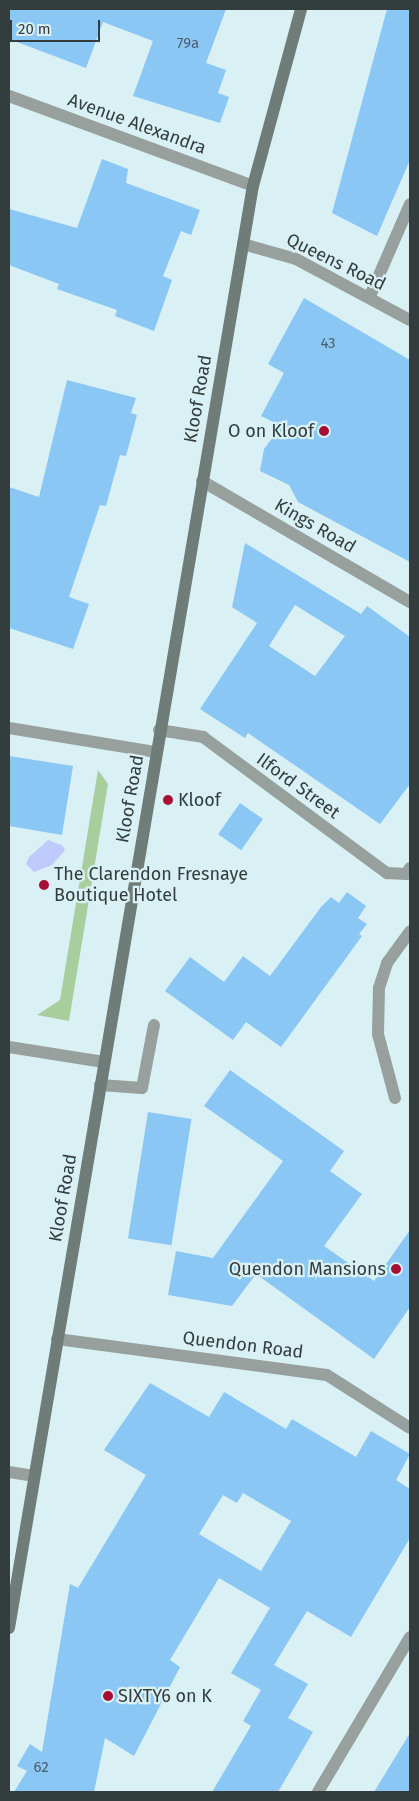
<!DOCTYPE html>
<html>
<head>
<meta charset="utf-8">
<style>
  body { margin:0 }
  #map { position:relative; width:419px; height:1801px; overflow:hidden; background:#d9f0f4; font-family:"Fira Sans",sans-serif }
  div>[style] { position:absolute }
  .green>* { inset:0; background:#a9ce9d }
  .water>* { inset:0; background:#bfcafd }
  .building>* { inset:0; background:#8ac7f4; transform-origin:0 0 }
  .lane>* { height:12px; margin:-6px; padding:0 6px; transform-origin:6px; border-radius:6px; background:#97a09d }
  .street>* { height:12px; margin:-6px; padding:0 6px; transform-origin:6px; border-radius:6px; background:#97a09d }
  .secondary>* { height:12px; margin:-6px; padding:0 6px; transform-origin:6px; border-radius:6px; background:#6f7c78 }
  .dots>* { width:14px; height:14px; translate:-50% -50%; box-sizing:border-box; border:2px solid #d9f0f4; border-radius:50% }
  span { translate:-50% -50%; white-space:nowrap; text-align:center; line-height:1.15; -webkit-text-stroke:4.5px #d9f0f4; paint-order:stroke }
  .number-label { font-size:15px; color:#4a606c }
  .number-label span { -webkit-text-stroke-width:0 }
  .street-label { font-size:18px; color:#343d3e }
  .poi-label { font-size:18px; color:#343d3e }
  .right { translate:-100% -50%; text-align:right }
  .left { translate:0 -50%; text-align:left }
  .frame { position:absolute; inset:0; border:10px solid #343d3e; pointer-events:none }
  .scale { position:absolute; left:10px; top:20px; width:90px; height:22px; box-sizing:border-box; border:2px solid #343d3e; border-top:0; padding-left:6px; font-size:15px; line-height:18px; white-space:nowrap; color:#343d3e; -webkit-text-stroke:4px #d9f0f4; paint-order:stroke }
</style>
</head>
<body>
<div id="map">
  <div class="green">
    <div style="clip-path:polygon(98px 770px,108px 784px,69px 1021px,37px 1015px,60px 1000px)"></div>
  </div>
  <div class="water">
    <div style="clip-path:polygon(48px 840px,62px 845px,65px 850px,52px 865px,34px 872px,26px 864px,29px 857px)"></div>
  </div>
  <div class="building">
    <div style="clip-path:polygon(9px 9px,226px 9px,206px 63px,226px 70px,218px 93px,229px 97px,220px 123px,133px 96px,153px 41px,103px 22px,86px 68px,9px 39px)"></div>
    <div style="clip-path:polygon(387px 9px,410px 9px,410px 160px,377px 236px,332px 213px)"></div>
    <div style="clip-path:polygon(102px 159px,128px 169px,126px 183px,200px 210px,191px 235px,181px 231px,163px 276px,172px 280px,154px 331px,115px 316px,117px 310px,57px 289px,59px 284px,9px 265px,9px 209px,77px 228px)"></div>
    <div style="clip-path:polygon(304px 298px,410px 360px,410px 562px,298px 502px,289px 485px,260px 471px,264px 449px,281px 426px,261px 416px,284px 373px,268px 364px)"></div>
    <div style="clip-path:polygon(67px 380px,136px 398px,131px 413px,137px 415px,126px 456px,120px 455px,106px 506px,100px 505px,69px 597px,89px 604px,73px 649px,9px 628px,9px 487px,39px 497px)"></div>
    <div style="clip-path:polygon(evenodd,245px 543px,361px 614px,367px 606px,410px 637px,410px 784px,380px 824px,248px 733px,245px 738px,200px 709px,257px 623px,232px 607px,245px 543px,295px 605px,345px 636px,315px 676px,269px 646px,295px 605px)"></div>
    <div style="clip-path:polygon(9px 756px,73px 766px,62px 835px,9px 826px)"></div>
    <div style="left:240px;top:803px;width:28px;height:38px;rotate:35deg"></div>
    <div style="clip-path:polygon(347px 892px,366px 906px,358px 918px,367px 924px,359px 934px,362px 936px,281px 1047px,246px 1022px,233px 1040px,165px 991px,190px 957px,224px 982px,243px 956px,270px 976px,321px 907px,331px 897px,339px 903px)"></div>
    <div style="clip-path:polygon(230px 1070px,344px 1151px,330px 1171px,362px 1194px,324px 1246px,374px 1281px,410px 1230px,410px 1307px,374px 1359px,256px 1274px,232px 1306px,168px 1295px,176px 1251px,213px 1258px,283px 1161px,204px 1106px)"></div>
    <div style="left:148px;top:1112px;width:44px;height:128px;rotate:9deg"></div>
    <div style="clip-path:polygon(evenodd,150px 1383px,209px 1417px,224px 1392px,286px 1429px,292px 1419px,356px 1457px,371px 1431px,410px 1454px,396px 1480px,410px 1489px,410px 1538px,351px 1637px,307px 1611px,274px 1665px,308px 1684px,288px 1718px,313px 1732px,278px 1792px,212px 1792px,251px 1726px,243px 1721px,261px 1690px,231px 1673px,270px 1608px,219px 1578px,170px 1660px,180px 1667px,134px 1756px,105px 1738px,94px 1792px,14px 1792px,27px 1771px,17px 1766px,30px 1744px,42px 1752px,70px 1584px,78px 1588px,146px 1475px,104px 1450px,150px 1383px,243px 1493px,291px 1521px,261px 1571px,199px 1534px,223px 1495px,237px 1503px,243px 1493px)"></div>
    <div style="clip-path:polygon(410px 1733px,410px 1792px,374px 1792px)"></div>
  </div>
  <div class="lane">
    <div style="left:370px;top:296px;width:100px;rotate:-66.5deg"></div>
    <div style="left:100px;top:1085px;width:42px;rotate:4.1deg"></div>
    <div style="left:142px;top:1088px;width:64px;rotate:-79.2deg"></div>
    <div style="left:395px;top:1098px;width:66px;rotate:-104.9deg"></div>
    <div style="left:378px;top:1034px;width:46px;rotate:-88.8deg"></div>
    <div style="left:379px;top:988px;width:26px;rotate:-72deg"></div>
    <div style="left:387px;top:963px;width:39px;rotate:-54deg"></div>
  </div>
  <div class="street">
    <div style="left:9px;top:96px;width:260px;rotate:20.2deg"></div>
    <div style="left:243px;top:244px;width:55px;rotate:15.8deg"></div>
    <div style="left:296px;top:259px;width:129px;rotate:28.2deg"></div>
    <div style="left:202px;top:481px;width:241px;rotate:30.2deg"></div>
    <div style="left:9px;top:728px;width:149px;rotate:9.3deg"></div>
    <div style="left:159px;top:730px;width:45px;rotate:9deg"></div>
    <div style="left:203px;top:737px;width:229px;rotate:36.5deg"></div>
    <div style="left:387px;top:873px;width:19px;rotate:3deg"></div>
    <div style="left:406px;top:874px;width:7px;rotate:-56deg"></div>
    <div style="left:9px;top:1047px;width:96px;rotate:9deg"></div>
    <div style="left:57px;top:1339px;width:272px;rotate:7.6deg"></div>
    <div style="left:327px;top:1375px;width:98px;rotate:32.6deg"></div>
    <div style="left:9px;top:1472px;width:25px;rotate:9deg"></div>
    <div style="left:318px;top:1792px;width:180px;rotate:-59.3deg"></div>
  </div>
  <div class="secondary">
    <div style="left:9px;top:1628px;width:1462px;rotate:-80.4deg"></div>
    <div style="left:253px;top:186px;width:183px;rotate:-74.8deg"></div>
  </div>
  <div class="dots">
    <div style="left:324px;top:431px;background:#a70e32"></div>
    <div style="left:168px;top:800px;background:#a70e32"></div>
    <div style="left:44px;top:885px;background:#a70e32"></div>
    <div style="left:396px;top:1269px;background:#a70e32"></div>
    <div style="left:108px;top:1696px;background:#a70e32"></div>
  </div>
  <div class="number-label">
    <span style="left:188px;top:44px">79a</span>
    <span style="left:328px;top:344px">43</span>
    <span style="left:41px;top:1768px">62</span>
  </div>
  <div class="street-label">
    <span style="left:137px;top:124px;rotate:20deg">Avenue Alexandra</span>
    <span style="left:336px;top:262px;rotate:26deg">Queens Road</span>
    <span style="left:198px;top:399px;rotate:-80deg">Kloof Road</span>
    <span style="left:315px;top:526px;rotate:30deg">Kings Road</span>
    <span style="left:298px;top:786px;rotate:36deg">Ilford Street</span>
    <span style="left:130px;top:799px;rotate:-80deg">Kloof Road</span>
    <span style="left:63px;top:1198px;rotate:-80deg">Kloof Road</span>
    <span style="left:243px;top:1345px;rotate:7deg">Quendon Road</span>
  </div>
  <div class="poi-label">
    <span class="right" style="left:314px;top:431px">O on Kloof</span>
    <span class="left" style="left:178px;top:800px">Kloof</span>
    <span class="left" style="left:54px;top:885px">The Clarendon Fresnaye<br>Boutique Hotel</span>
    <span class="right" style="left:386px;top:1269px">Quendon Mansions</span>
    <span class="left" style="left:118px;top:1696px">SIXTY6 on K</span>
  </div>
  <div class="frame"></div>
  <div class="scale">20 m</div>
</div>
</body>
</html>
